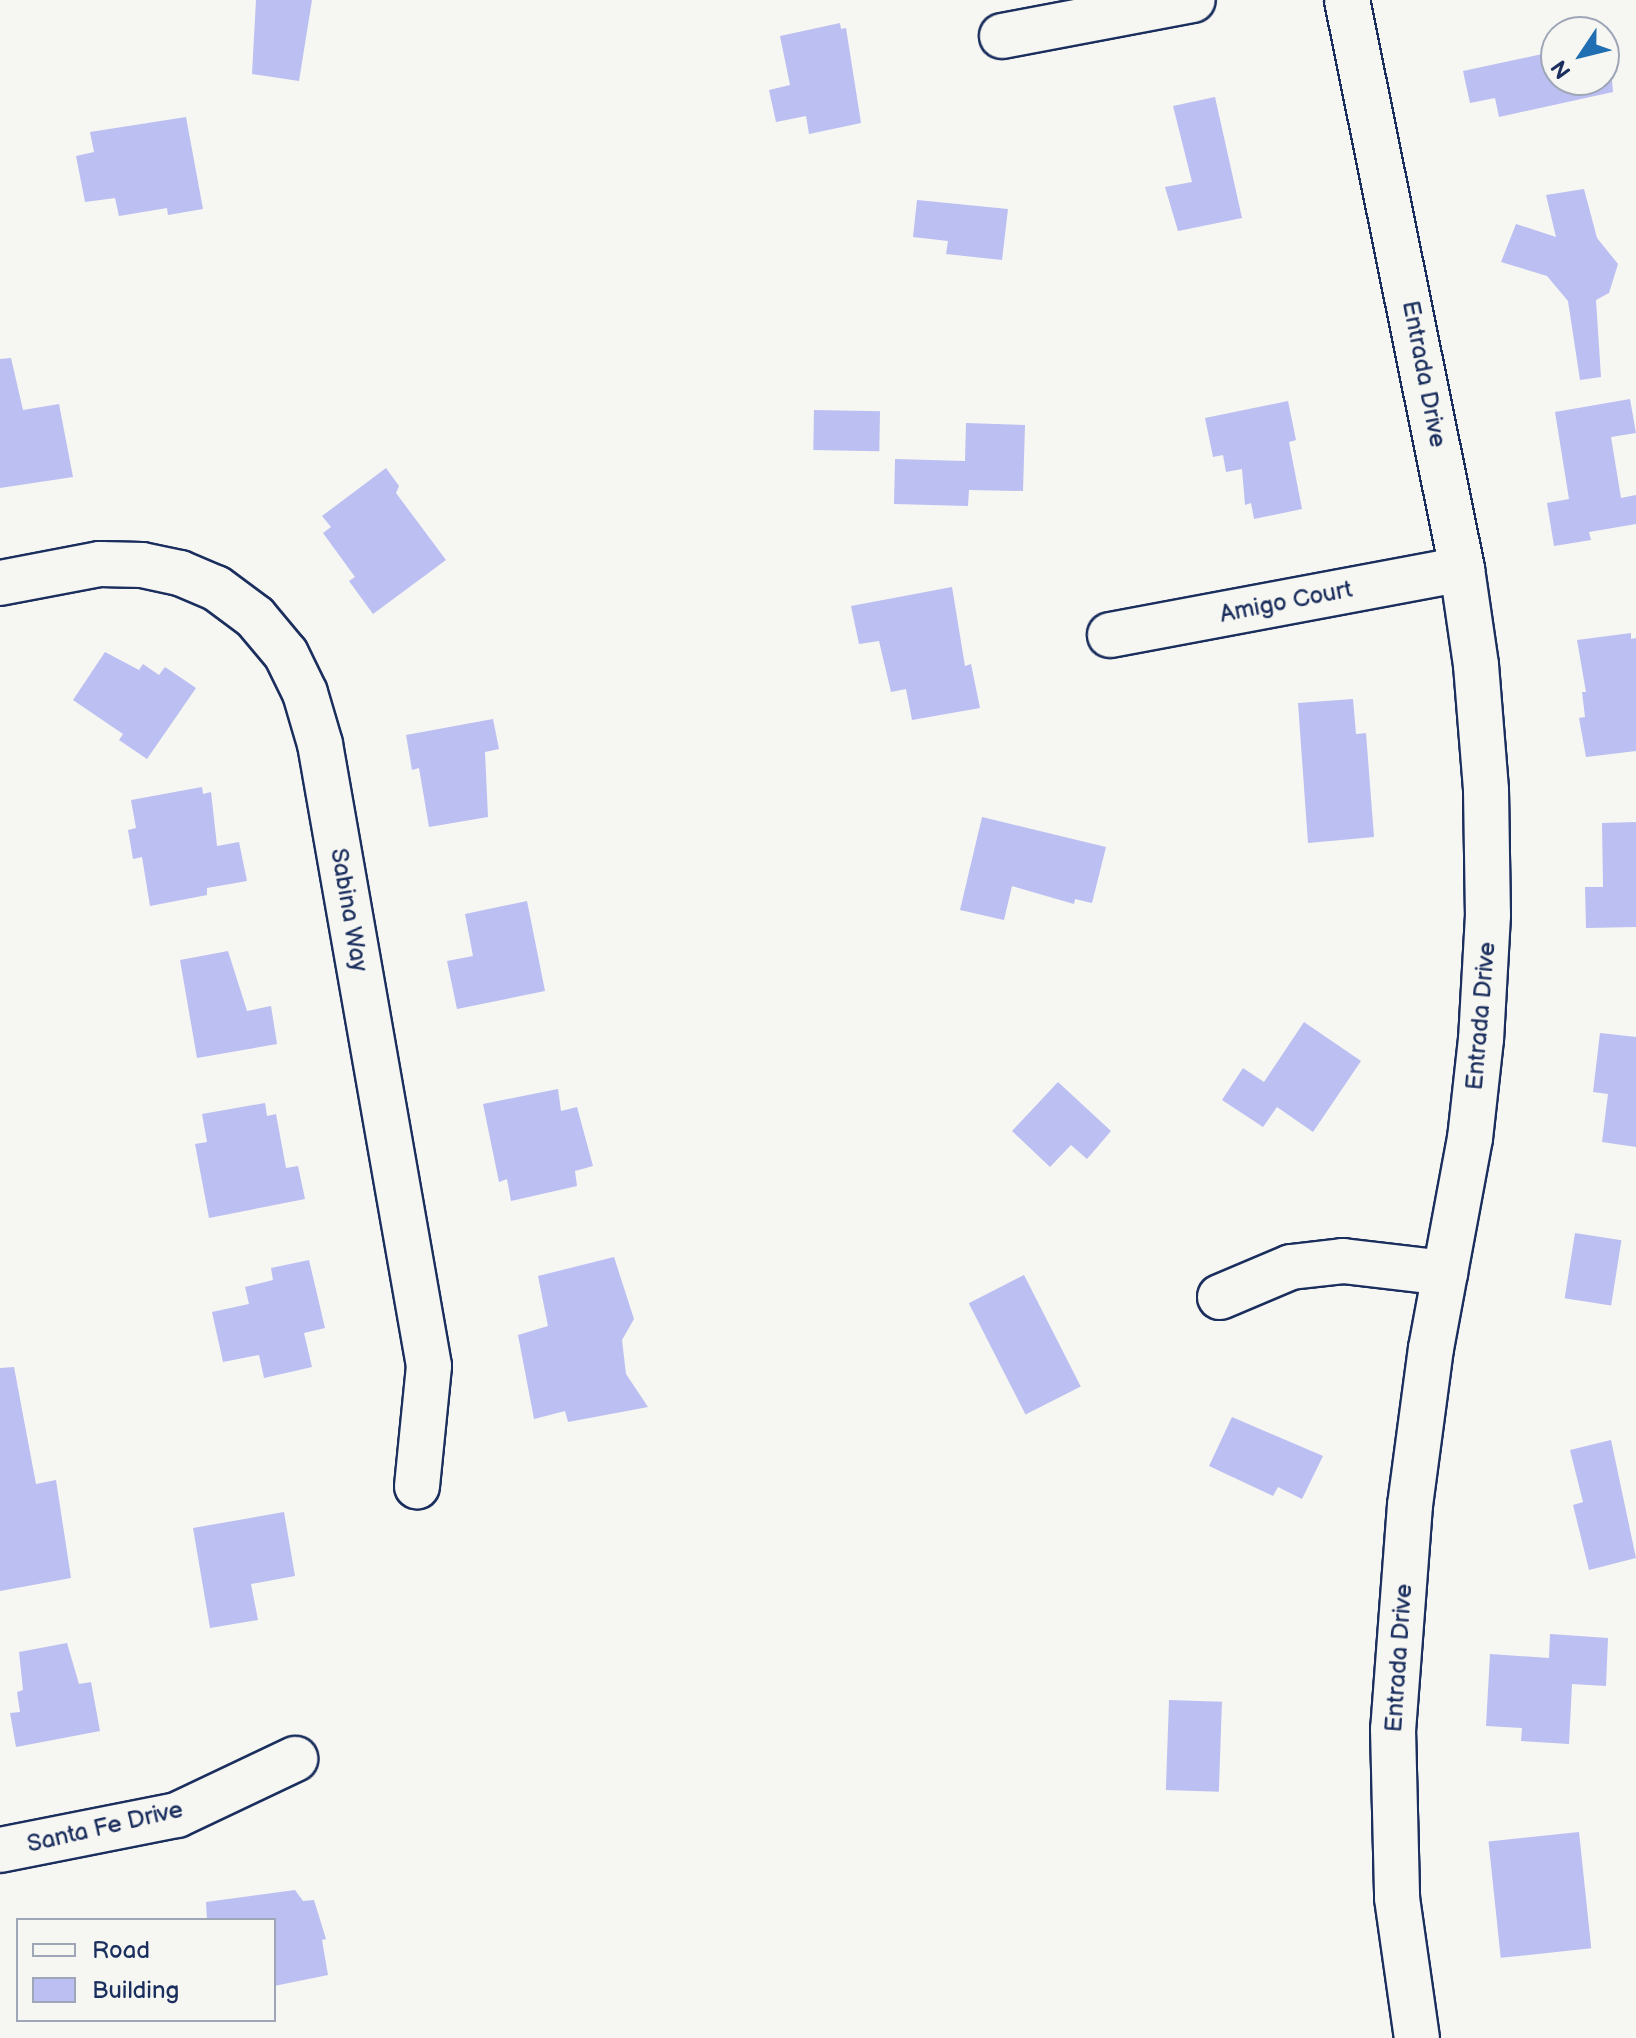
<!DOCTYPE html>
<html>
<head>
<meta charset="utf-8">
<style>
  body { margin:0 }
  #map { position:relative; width:1636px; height:2038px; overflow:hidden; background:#f6f6f2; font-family:"Balsamiq Sans",sans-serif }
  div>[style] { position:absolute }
  .building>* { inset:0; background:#bcbff1; transform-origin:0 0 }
  .roads { filter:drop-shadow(2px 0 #1b2f5e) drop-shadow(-2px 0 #1b2f5e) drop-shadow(0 2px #1b2f5e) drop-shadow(0 -2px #1b2f5e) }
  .minor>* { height:44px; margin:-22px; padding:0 22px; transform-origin:22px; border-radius:22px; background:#f6f6f2 }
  span { translate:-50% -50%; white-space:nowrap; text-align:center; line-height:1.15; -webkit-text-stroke:8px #f6f6f2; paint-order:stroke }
  .street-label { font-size:24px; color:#1b2f5e }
  .legend { position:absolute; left:16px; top:1918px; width:260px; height:104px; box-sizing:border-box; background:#f6f6f2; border:2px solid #9ea6b7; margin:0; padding:10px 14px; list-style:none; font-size:24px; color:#1b2f5e }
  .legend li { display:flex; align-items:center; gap:16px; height:40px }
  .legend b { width:40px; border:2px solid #9ea6b7 }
  .north { position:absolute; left:1540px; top:16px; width:80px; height:80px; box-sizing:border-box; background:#f6f6f2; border:2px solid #9ea6b7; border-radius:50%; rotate:235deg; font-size:22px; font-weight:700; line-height:32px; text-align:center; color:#1b2f5e }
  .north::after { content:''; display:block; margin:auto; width:28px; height:36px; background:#1f6fb2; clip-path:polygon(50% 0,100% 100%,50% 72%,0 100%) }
</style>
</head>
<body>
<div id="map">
  <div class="building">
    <div style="clip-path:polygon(256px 0,312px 0,299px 81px,252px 74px)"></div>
    <div style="clip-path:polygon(840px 23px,841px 29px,846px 28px,861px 123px,809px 134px,806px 116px,776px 122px,769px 90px,790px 85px,780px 36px)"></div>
    <div style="clip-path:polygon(1556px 51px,1556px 80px,1612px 80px,1613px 92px,1499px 117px,1495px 98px,1470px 103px,1463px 71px)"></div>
    <div style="clip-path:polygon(1215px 97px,1242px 218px,1178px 231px,1165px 187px,1192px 182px,1173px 106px)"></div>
    <div style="clip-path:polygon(186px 117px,203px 209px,168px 215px,167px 208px,119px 216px,115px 198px,85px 202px,76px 156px,94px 152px,90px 132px)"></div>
    <div style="clip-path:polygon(1584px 189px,1597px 238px,1618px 264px,1609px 293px,1596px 300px,1601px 377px,1580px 380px,1568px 301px,1547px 276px,1501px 262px,1516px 224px,1556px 237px,1546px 195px)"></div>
    <div style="clip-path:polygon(917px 200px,1008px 209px,1002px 260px,946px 254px,948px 241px,913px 237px)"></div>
    <div style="clip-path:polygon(11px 358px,23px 410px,59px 404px,73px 477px,0 488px,0 359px)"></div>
    <div style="clip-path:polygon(1630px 399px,1636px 433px,1611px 437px,1621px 498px,1636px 495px,1636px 524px,1589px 532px,1591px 540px,1554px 546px,1547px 503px,1569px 499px,1555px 412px)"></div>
    <div style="clip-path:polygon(1288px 401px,1296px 440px,1289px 442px,1302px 509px,1254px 519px,1251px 503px,1245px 505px,1242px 469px,1226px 472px,1223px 455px,1213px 457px,1205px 418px)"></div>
    <div style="left:814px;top:410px;width:66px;height:40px;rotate:1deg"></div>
    <div style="clip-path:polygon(966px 423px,1025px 425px,1023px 491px,969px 490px,968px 506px,894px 504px,895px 459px,965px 461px)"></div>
    <div style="clip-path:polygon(386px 468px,399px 486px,396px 493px,446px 560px,373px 614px,349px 581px,355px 577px,323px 533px,331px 527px,322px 516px)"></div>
    <div style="clip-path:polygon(952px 587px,965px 666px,971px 664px,980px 708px,912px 720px,906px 689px,891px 692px,879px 641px,859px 644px,851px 606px)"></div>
    <div style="clip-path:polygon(1631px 633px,1631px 639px,1636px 638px,1636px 751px,1586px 757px,1579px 718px,1585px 717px,1582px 692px,1586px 692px,1577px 640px)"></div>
    <div style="clip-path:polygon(105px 652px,139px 670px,143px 664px,159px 675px,165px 667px,196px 688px,147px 759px,119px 740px,123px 734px,73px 700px)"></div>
    <div style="clip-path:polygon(1353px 699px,1356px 734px,1366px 733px,1374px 837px,1308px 843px,1298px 703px)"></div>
    <div style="clip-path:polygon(493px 719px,499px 749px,485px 752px,488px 817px,429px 827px,419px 768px,412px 770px,406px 735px)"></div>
    <div style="clip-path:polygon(202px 787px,203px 794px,211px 792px,217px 846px,239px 842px,247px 881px,207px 888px,207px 895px,150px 906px,142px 857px,133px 859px,128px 830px,136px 828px,131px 800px)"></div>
    <div style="clip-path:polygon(982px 817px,1106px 847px,1092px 903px,1075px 899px,1074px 904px,1012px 886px,1004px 920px,960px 910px)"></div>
    <div style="clip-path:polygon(1636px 822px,1636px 927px,1586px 928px,1585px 887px,1603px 887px,1602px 823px)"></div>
    <div style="clip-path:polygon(527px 901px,545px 991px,457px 1009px,447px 961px,473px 956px,465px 914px)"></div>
    <div style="clip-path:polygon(228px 951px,247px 1011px,271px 1006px,277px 1044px,197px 1058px,180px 960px)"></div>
    <div style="clip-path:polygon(1304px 1022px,1361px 1061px,1313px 1132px,1277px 1107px,1263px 1127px,1222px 1100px,1243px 1068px,1264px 1082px)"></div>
    <div style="clip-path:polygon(1600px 1033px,1636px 1037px,1636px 1147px,1602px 1142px,1608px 1094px,1593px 1092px)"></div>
    <div style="clip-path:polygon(1058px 1082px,1111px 1131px,1087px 1159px,1071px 1145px,1050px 1167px,1012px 1131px)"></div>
    <div style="clip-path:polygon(558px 1089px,561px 1111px,577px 1107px,593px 1166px,575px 1171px,577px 1186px,511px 1201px,507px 1179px,499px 1182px,483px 1104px)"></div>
    <div style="clip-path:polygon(265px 1103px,267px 1116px,276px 1114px,286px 1168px,298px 1166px,305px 1199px,209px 1218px,195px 1144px,207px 1142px,202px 1114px)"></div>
    <div style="left:1575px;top:1233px;width:47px;height:66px;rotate:9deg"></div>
    <div style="clip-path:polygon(614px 1257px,634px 1319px,622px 1340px,626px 1374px,648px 1407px,568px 1422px,565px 1411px,534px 1419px,518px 1335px,548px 1326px,538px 1276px)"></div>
    <div style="clip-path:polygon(309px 1260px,325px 1328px,304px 1333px,312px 1367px,264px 1378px,259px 1355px,223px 1362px,212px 1312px,249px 1304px,245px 1287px,273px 1280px,271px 1268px)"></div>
    <div style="left:1024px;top:1275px;width:125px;height:62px;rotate:63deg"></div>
    <div style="clip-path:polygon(14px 1367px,36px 1484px,56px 1480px,71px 1578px,0 1591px,0 1368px)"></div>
    <div style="clip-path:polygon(1232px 1417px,1323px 1456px,1302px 1499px,1278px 1487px,1273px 1496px,1209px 1466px)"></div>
    <div style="clip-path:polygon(1611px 1440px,1636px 1558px,1589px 1570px,1573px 1505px,1583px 1502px,1570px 1450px)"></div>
    <div style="clip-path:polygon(284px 1512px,295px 1576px,251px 1584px,258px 1620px,210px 1628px,193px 1528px)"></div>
    <div style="clip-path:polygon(1550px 1634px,1608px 1638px,1606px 1686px,1572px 1684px,1569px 1744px,1521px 1741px,1522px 1728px,1486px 1726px,1490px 1654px,1549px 1658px)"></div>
    <div style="clip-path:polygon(67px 1643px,79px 1684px,91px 1682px,100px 1731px,16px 1747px,10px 1713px,20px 1712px,17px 1692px,23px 1690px,19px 1652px)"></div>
    <div style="left:1169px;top:1700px;width:53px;height:90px;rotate:2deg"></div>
    <div style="left:1579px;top:1832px;width:117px;height:91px;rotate:84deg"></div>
    <div style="clip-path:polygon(295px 1890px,303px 1901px,314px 1900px,326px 1939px,322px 1940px,328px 1975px,274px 1986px,274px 1920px,207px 1920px,206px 1902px)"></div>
  </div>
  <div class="roads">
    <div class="minor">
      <div style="left:1347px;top:0;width:581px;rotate:78.57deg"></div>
      <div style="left:1462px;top:569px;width:97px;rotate:81.7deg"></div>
      <div style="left:1476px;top:665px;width:125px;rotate:85.4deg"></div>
      <div style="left:1486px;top:790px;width:125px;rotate:89.1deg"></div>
      <div style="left:1488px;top:915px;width:124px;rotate:93.2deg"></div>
      <div style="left:1481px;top:1039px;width:100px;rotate:96.3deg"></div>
      <div style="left:1470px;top:1138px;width:214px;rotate:100.5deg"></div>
      <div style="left:1431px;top:1348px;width:158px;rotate:97.6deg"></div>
      <div style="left:1410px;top:1505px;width:225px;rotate:94.3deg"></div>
      <div style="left:1393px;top:1729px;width:169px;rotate:88.6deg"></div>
      <div style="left:1397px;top:1898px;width:141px;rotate:81.9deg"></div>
      <div style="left:1002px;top:36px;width:194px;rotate:-10.7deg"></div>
      <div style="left:0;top:583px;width:102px;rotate:-10.8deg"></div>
      <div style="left:100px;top:564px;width:42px;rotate:1.4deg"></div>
      <div style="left:142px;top:565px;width:39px;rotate:12deg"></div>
      <div style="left:180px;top:573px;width:39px;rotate:23deg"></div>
      <div style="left:216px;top:588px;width:49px;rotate:36.6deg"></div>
      <div style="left:255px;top:617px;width:48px;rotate:50deg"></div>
      <div style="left:286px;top:654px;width:43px;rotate:64deg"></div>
      <div style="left:305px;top:693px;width:53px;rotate:73.6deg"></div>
      <div style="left:320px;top:744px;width:631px;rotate:80.06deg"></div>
      <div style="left:429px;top:1366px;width:121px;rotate:95.7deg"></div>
      <div style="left:1110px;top:635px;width:358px;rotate:-10.6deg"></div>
      <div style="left:1220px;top:1297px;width:77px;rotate:-22.9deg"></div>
      <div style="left:1291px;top:1267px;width:52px;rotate:-6.6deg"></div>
      <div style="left:1343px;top:1261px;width:103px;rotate:6.7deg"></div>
      <div style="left:0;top:1850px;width:180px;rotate:-11.2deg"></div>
      <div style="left:177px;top:1815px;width:131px;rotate:-25.4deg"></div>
    </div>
  </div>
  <div class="street-label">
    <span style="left:1424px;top:374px;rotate:79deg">Entrada Drive</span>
    <span style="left:1286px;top:602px;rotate:-11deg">Amigo Court</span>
    <span style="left:349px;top:910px;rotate:80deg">Sabina Way</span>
    <span style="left:1481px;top:1016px;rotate:-85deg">Entrada Drive</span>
    <span style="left:1399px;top:1658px;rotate:-86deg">Entrada Drive</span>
    <span style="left:105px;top:1827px;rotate:-13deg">Santa Fe Drive</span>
  </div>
  <ul class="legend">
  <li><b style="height:10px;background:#f6f6f2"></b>Road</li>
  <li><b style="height:22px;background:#bcbff1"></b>Building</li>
  </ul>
  <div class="north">N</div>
</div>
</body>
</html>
